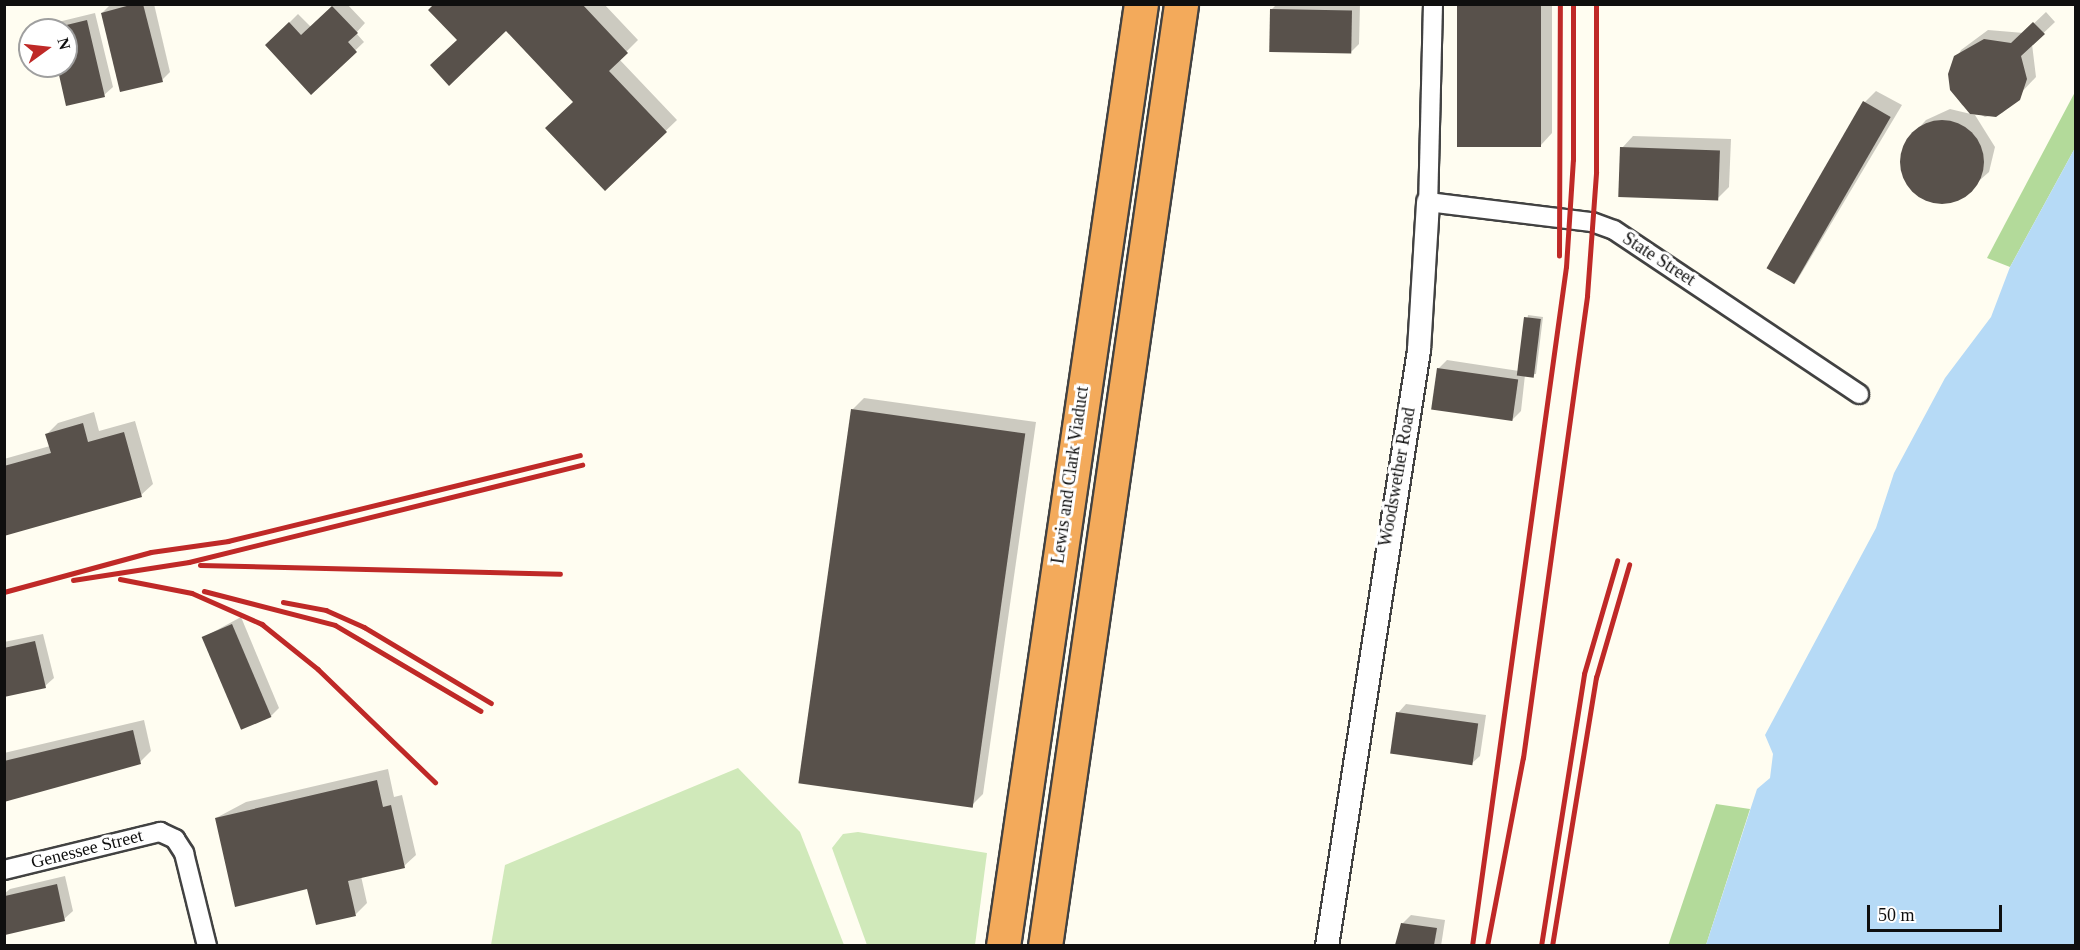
<!DOCTYPE html>
<html>
<head>
<meta charset="utf-8">
<style>
  body { margin:0 }
  #map { position:relative; width:2080px; height:950px; overflow:hidden; background:#fffdf1; font-family:"Times New Roman",serif }
  div>[style] { position:absolute }
  .green>* { inset:0; background:#d0e9ba }
  .forest>* { inset:0; background:#b3da9a }
  .water>* { inset:0; background:#b6daf6 }
  .shadow>* { inset:0; background:#0003 }
  .building>* { inset:0; background:#58514b; transform-origin:0 0 }
  .round { border-radius:50% }
  .roads { filter:drop-shadow(2px 0 #424242) drop-shadow(-2px 0 #424242) drop-shadow(0 2px #424242) drop-shadow(0 -2px #424242) }
  .minor>* { height:18px; margin:-9px; padding:0 9px; transform-origin:9px; border-radius:9px; background:#fff }
  .tertiary>* { height:22px; margin:-11px; padding:0 11px; transform-origin:11px; border-radius:11px; background:#fff }
  .motorway>* { height:33px; margin:-16.5px; padding:0 16.5px; transform-origin:16.5px; border-radius:16.5px; background:#f3aa5b }
  .rail>* { height:4.5px; margin:-2.25px; padding:0 2.25px; transform-origin:2.25px; border-radius:2.25px; background:#bf2927 }
  span { translate:-50% -50%; white-space:nowrap; text-align:center; line-height:1.15; -webkit-text-stroke:6px #fff; paint-order:stroke }
  .street-label { font-size:18px; color:#0f0f0f }
  .frame { position:absolute; inset:0; border:6px solid #0f0f0f; pointer-events:none }
  .north { position:absolute; left:18px; top:18px; width:60px; height:60px; box-sizing:border-box; background:#fff; border:2px solid #9f9f9f; border-radius:50%; rotate:75deg; font-size:16px; font-weight:700; line-height:24px; text-align:center; color:#0f0f0f }
  .north::after { content:''; display:block; margin:auto; width:21px; height:27px; background:#bf2927; clip-path:polygon(50% 0,100% 100%,50% 72%,0 100%) }
  .scale { position:absolute; left:1867px; top:905px; width:135px; height:27px; box-sizing:border-box; border:3px solid #0f0f0f; border-top:0; padding-left:8px; font-size:18px; line-height:21px; white-space:nowrap; color:#0f0f0f; -webkit-text-stroke:4px #fff; paint-order:stroke }
</style>
</head>
<body>
<div id="map">
  <div class="green">
    <div style="clip-path:polygon(738px 768px,800px 832px,844px 945px,491px 945px,505px 865px)"></div>
    <div style="clip-path:polygon(858px 832px,987px 853px,975px 945px,867px 945px,832px 848px,843px 834px)"></div>
  </div>
  <div class="forest">
    <div style="clip-path:polygon(2075px 92px,2075px 148px,2010px 267px,1987px 258px)"></div>
    <div style="clip-path:polygon(1716px 804px,1750px 809px,1706px 945px,1668px 946px)"></div>
  </div>
  <div class="water">
    <div style="clip-path:polygon(2075px 148px,2075px 945px,1706px 945px,1757px 789px,1770px 778px,1773px 754px,1765px 735px,1876px 528px,1894px 473px,1945px 378px,1991px 317px,2010px 267px)"></div>
  </div>
  <div class="shadow">
    <div style="clip-path:polygon(111px 4px,154px 4px,170px 72px,162px 80px,102px 13px)"></div>
    <div style="clip-path:polygon(335px 4px,347px 4px,365px 23px,356px 33px,364px 42px,312px 92px,267px 45px,298px 14px,311px 27px)"></div>
    <div style="clip-path:polygon(436px 4px,604px 4px,638px 40px,619px 59px,677px 120px,605px 189px,574px 101px,506px 29px,458px 40px)"></div>
    <div style="clip-path:polygon(1277px 4px,1360px 4px,1359px 44px,1351px 52px,1272px 9px)"></div>
    <div style="clip-path:polygon(1458px 4px,1552px 4px,1552px 133px,1541px 145px,1459px 145px)"></div>
    <div style="clip-path:polygon(2046px 12px,2055px 22px,2032px 44px,2036px 77px,2002px 113px,1985px 117px,1962px 105px,1952px 90px,1951px 69px,1961px 50px,1988px 30px,2024px 33px)"></div>
    <div style="clip-path:polygon(95px 13px,113px 87px,104px 95px,58px 66px,66px 66px,66px 30px,50px 30px,58px 22px)"></div>
    <div style="clip-path:polygon(1876px 91px,1902px 105px,1795px 284px,1865px 102px)"></div>
    <div style="clip-path:polygon(1950px 109px,1975px 115px,1995px 147px,1989px 172px,1956px 201px,1928px 201px,1916px 194px,1902px 170px,1906px 142px,1926px 120px)"></div>
    <div style="clip-path:polygon(1633px 136px,1731px 139px,1729px 187px,1718px 198px,1622px 148px)"></div>
    <div style="clip-path:polygon(1528px 315px,1543px 317px,1536px 374px,1525px 375px,1521px 411px,1512px 420px,1438px 369px,1447px 360px,1519px 371px)"></div>
    <div style="clip-path:polygon(864px 398px,1036px 422px,983px 794px,972px 805px,853px 409px)"></div>
    <div style="clip-path:polygon(94px 412px,99px 431px,135px 421px,153px 484px,141px 495px,4px 535px,4px 459px,50px 446px,47px 434px,58px 423px)"></div>
    <div style="clip-path:polygon(241px 617px,279px 708px,271px 716px,204px 637px)"></div>
    <div style="clip-path:polygon(43px 634px,54px 678px,45px 686px,4px 696px,4px 642px)"></div>
    <div style="clip-path:polygon(1406px 704px,1486px 715px,1480px 756px,1471px 764px,1398px 713px)"></div>
    <div style="clip-path:polygon(144px 720px,151px 751px,140px 762px,4px 799px,4px 753px)"></div>
    <div style="clip-path:polygon(388px 769px,394px 797px,402px 795px,416px 855px,404px 866px,361px 876px,367px 903px,356px 914px,308px 887px,216px 818px,246px 802px)"></div>
    <div style="clip-path:polygon(65px 876px,73px 911px,64px 919px,4px 933px,4px 894px,10px 889px)"></div>
    <div style="clip-path:polygon(1411px 915px,1445px 920px,1441px 946px,1398px 946px,1402px 924px)"></div>
  </div>
  <div class="building">
    <div style="clip-path:polygon(134px 4px,143px 4px,163px 82px,120px 92px,101px 13px)"></div>
    <div style="clip-path:polygon(434px 4px,582px 4px,628px 53px,609px 71px,667px 132px,605px 191px,545px 128px,573px 102px,506px 31px,449px 86px,430px 65px,457px 40px,428px 10px)"></div>
    <div style="left:1457px;top:5px;width:84px;height:142px"></div>
    <div style="clip-path:polygon(332px 6px,358px 33px,348px 42px,357px 52px,311px 95px,265px 45px,289px 22px,301px 35px)"></div>
    <div style="left:1270px;top:9px;width:82px;height:43px;rotate:1deg"></div>
    <div style="clip-path:polygon(87px 20px,105px 97px,66px 106px,57px 66px,66px 66px,66px 30px,50px 29px)"></div>
    <div style="clip-path:polygon(2033px 22px,2045px 34px,2021px 56px,2027px 79px,2020px 100px,1996px 117px,1970px 114px,1950px 90px,1948px 74px,1954px 56px,1984px 39px,2011px 43px)"></div>
    <div style="left:1863px;top:101px;width:32px;height:193px;rotate:30deg"></div>
    <div class="round" style="left:1900px;top:120px;width:84px;height:84px"></div>
    <div style="left:1620px;top:147px;width:100px;height:50px;rotate:2deg"></div>
    <div style="left:1524px;top:317px;width:17px;height:59px;rotate:7deg"></div>
    <div style="left:1437px;top:368px;width:82px;height:42px;rotate:8deg"></div>
    <div style="left:851px;top:409px;width:176px;height:378px;rotate:8deg"></div>
    <div style="clip-path:polygon(83px 423px,88px 442px,124px 432px,142px 497px,4px 536px,4px 466px,51px 453px,45px 434px)"></div>
    <div style="left:232px;top:624px;width:101px;height:33px;rotate:67deg"></div>
    <div style="clip-path:polygon(35px 641px,46px 688px,4px 697px,4px 648px)"></div>
    <div style="left:1396px;top:712px;width:83px;height:42px;rotate:8deg"></div>
    <div style="clip-path:polygon(133px 730px,141px 764px,4px 802px,4px 761px)"></div>
    <div style="clip-path:polygon(377px 780px,383px 807px,391px 805px,405px 868px,348px 881px,356px 916px,316px 925px,307px 889px,235px 907px,215px 818px)"></div>
    <div style="clip-path:polygon(57px 884px,65px 921px,5px 935px,5px 896px)"></div>
    <div style="clip-path:polygon(1401px 923px,1437px 928px,1434px 945px,1395px 945px)"></div>
  </div>
  <div class="roads">
    <div class="minor">
      <div style="left:1433px;top:4px;width:198px;rotate:91.4deg"></div>
      <div style="left:1428px;top:202px;width:165px;rotate:7deg"></div>
      <div style="left:1592px;top:222px;width:23px;rotate:20deg"></div>
      <div style="left:1614px;top:230px;width:295px;rotate:33.8deg"></div>
      <div style="left:4px;top:870px;width:161px;rotate:-13.7deg"></div>
      <div style="left:160px;top:832px;width:17px;rotate:25deg"></div>
      <div style="left:175px;top:839px;width:17px;rotate:57deg"></div>
      <div style="left:184px;top:853px;width:96px;rotate:76.1deg"></div>
    </div>
    <div class="tertiary">
      <div style="left:1327px;top:946px;width:603px;rotate:-81.22deg"></div>
      <div style="left:1419px;top:350px;width:148px;rotate:-86.5deg"></div>
    </div>
    <div class="motorway">
      <div style="left:1003px;top:946px;width:952px;rotate:-81.67deg"></div>
      <div style="left:1045px;top:946px;width:952px;rotate:-81.78deg"></div>
    </div>
  </div>
  <div class="rail">
    <div style="left:1559px;top:256px;width:252px;rotate:-89.8deg"></div>
    <div style="left:200px;top:565px;width:360px;rotate:1.4deg"></div>
    <div style="left:120px;top:579px;width:73px;rotate:11deg"></div>
    <div style="left:192px;top:593px;width:77px;rotate:23.9deg"></div>
    <div style="left:262px;top:624px;width:72px;rotate:38.8deg"></div>
    <div style="left:318px;top:669px;width:163px;rotate:44deg"></div>
    <div style="left:73px;top:580px;width:117px;rotate:-8.8deg"></div>
    <div style="left:189px;top:562px;width:405px;rotate:-13.9deg"></div>
    <div style="left:204px;top:591px;width:135px;rotate:14.5deg"></div>
    <div style="left:335px;top:625px;width:169px;rotate:30.5deg"></div>
    <div style="left:4px;top:592px;width:152px;rotate:-15.2deg"></div>
    <div style="left:151px;top:552px;width:78px;rotate:-8.1deg"></div>
    <div style="left:228px;top:541px;width:362px;rotate:-13.7deg"></div>
    <div style="left:283px;top:602px;width:44px;rotate:10.5deg"></div>
    <div style="left:326px;top:610px;width:42px;rotate:24.1deg"></div>
    <div style="left:364px;top:627px;width:148px;rotate:30.9deg"></div>
    <div style="left:1472px;top:946px;width:685px;rotate:-82.12deg"></div>
    <div style="left:1566px;top:267px;width:107px;rotate:-86.3deg"></div>
    <div style="left:1573px;top:160px;width:156px;rotate:-90deg"></div>
    <div style="left:1487px;top:946px;width:191px;rotate:-79.2deg"></div>
    <div style="left:1523px;top:758px;width:466px;rotate:-82.1deg"></div>
    <div style="left:1587px;top:296px;width:124px;rotate:-85.8deg"></div>
    <div style="left:1596px;top:172px;width:168px;rotate:-90deg"></div>
    <div style="left:1541px;top:946px;width:275px;rotate:-81deg"></div>
    <div style="left:1584px;top:674px;width:118px;rotate:-73.7deg"></div>
    <div style="left:1552px;top:946px;width:272px;rotate:-80.7deg"></div>
    <div style="left:1596px;top:678px;width:118px;rotate:-73.7deg"></div>
  </div>
  <div class="street-label">
    <span style="left:1659px;top:259px;rotate:33deg">State Street</span>
    <span style="left:1070px;top:475px;rotate:-82deg">Lewis and Clark Viaduct</span>
    <span style="left:1397px;top:477px;rotate:-80deg">Woodswether Road</span>
    <span style="left:87px;top:849px;rotate:-14deg">Genessee Street</span>
  </div>
  <div class="frame"></div>
  <div class="north">N</div>
  <div class="scale">50 m</div>
</div>
</body>
</html>
